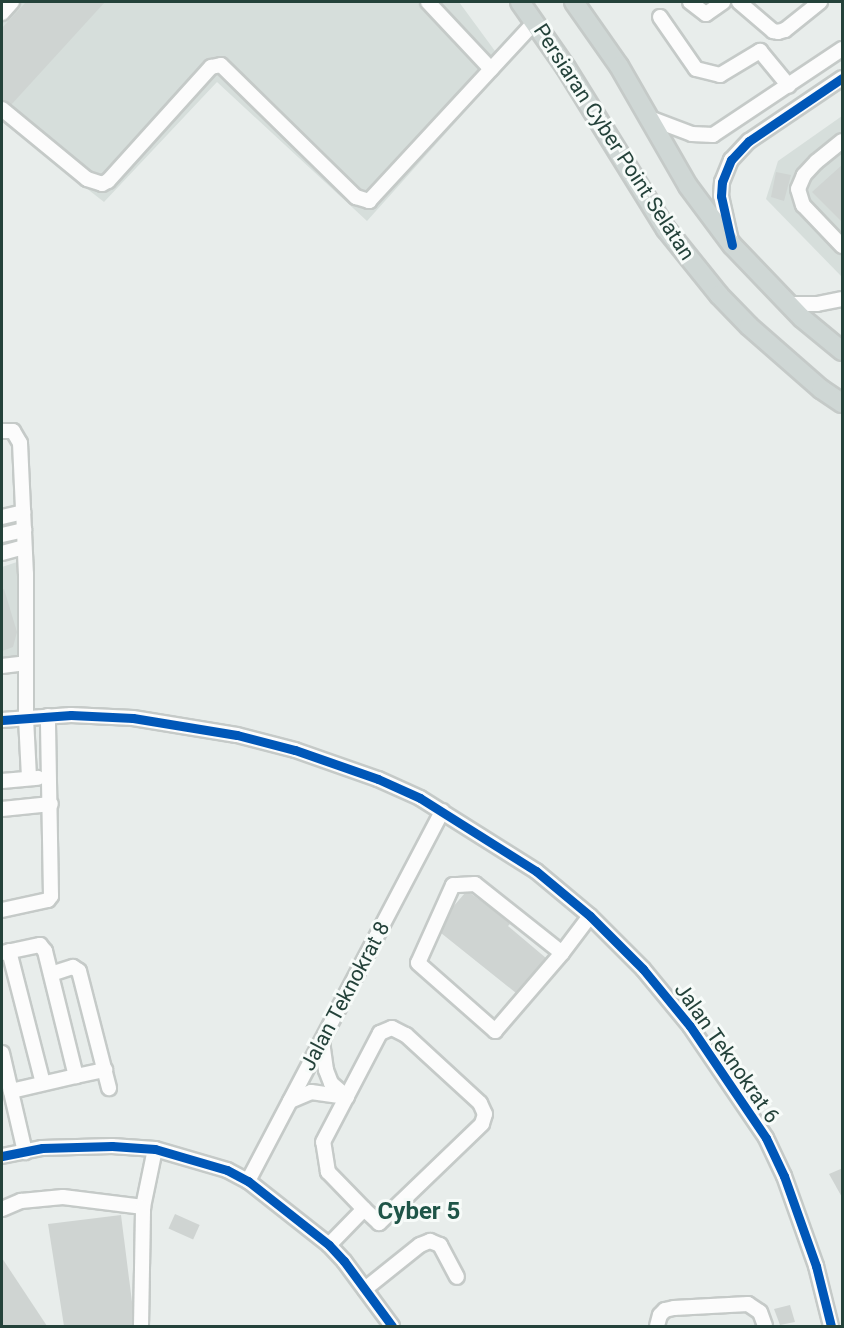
<!DOCTYPE html>
<html>
<head>
<meta charset="utf-8">
<style>
  body { margin:0 }
  #map { position:relative; width:844px; height:1328px; overflow:hidden; background:#e8edeb; font-family:Roboto,sans-serif }
  div>[style] { position:absolute }
  .built>* { inset:0; background:#d6dedb }
  .building>* { inset:0; background:#cfd4d2; transform-origin:0 0 }
  .roads { filter:drop-shadow(2px 0 #c5cac8) drop-shadow(-2px 0 #c5cac8) drop-shadow(0 2px #c5cac8) drop-shadow(0 -2px #c5cac8) }
  .minor>* { height:14px; margin:-7px; padding:0 7px; transform-origin:7px; border-radius:7px; background:#fcfcfc }
  .major>* { height:18px; margin:-9px; padding:0 9px; transform-origin:9px; border-radius:9px; background:#cfd7d5 }
  .cycleway>* { height:9px; margin:-4.5px; padding:0 4.5px; transform-origin:4.5px; border-radius:4.5px; background:#0057b8 }
  span { translate:-50% -50%; white-space:nowrap; text-align:center; line-height:1.15; -webkit-text-stroke:6px #f7fbf9; paint-order:stroke }
  .street-label { font-size:21px; color:#24423a }
  .quarter-label { font-size:24px; color:#1f5548; font-weight:700 }
  .frame { position:absolute; inset:0; border:3px solid #24423a; pointer-events:none }
</style>
</head>
<body>
<div id="map">
  <div class="built">
    <div style="clip-path:polygon(2px 2px,459px 2px,506px 66px,367px 221px,217px 82px,104px 202px,2px 122px)"></div>
    <div style="clip-path:polygon(842px 116px,842px 277px,766px 199px,778px 161px)"></div>
    <div style="clip-path:polygon(17px 562px,19px 656px,2px 659px,2px 567px)"></div>
  </div>
  <div class="building">
    <div style="clip-path:polygon(26px 2px,105px 2px,11px 105px,2px 100px,2px 28px)"></div>
    <div style="clip-path:polygon(843px 164px,843px 223px,812px 192px)"></div>
    <div style="clip-path:polygon(776px 172px,791px 175px,784px 201px,771px 197px)"></div>
    <div style="clip-path:polygon(4px 589px,17px 632px,13px 647px,2px 651px,2px 590px)"></div>
    <div style="clip-path:polygon(465px 893px,470px 893px,495px 911px,510px 924px,508px 926px,546px 958px,516px 993px,441px 933px,452px 908px)"></div>
    <div style="clip-path:polygon(843px 1168px,843px 1199px,829px 1174px)"></div>
    <div style="left:175px;top:1214px;width:27px;height:16px;rotate:24deg"></div>
    <div style="clip-path:polygon(121px 1215px,132px 1302px,132px 1326px,64px 1326px,48px 1224px)"></div>
    <div style="clip-path:polygon(2px 1258px,47px 1326px,2px 1326px)"></div>
    <div style="clip-path:polygon(790px 1305px,795px 1322px,780px 1325px,774px 1309px)"></div>
  </div>
  <div class="roads">
    <div class="minor">
      <div style="left:428px;top:2px;width:92px;rotate:46.8deg"></div>
      <div style="left:690px;top:2px;width:20px;rotate:37deg"></div>
      <div style="left:706px;top:14px;width:21px;rotate:-35deg"></div>
      <div style="left:739px;top:2px;width:45px;rotate:40.5deg"></div>
      <div style="left:773px;top:31px;width:5px;rotate:11deg"></div>
      <div style="left:778px;top:32px;width:7px;rotate:-16deg"></div>
      <div style="left:785px;top:30px;width:45px;rotate:-38.7deg"></div>
      <div style="left:2px;top:13px;width:15px;rotate:-48deg"></div>
      <div style="left:660px;top:17px;width:63px;rotate:55.3deg"></div>
      <div style="left:696px;top:69px;width:25px;rotate:14deg"></div>
      <div style="left:720px;top:75px;width:47px;rotate:-31deg"></div>
      <div style="left:760px;top:51px;width:45px;rotate:50.4deg"></div>
      <div style="left:2px;top:109px;width:110px;rotate:39.5deg"></div>
      <div style="left:87px;top:179px;width:16px;rotate:18deg"></div>
      <div style="left:102px;top:184px;width:7px;rotate:-27deg"></div>
      <div style="left:108px;top:181px;width:154px;rotate:-47.9deg"></div>
      <div style="left:211px;top:67px;width:10px;rotate:-11deg"></div>
      <div style="left:221px;top:65px;width:189px;rotate:44.4deg"></div>
      <div style="left:356px;top:197px;width:14px;rotate:17deg"></div>
      <div style="left:369px;top:201px;width:244px;rotate:-47.2deg"></div>
      <div style="left:647px;top:117px;width:48px;rotate:20.7deg"></div>
      <div style="left:692px;top:134px;width:21px;rotate:3deg"></div>
      <div style="left:713px;top:135px;width:155px;rotate:-33.7deg"></div>
      <div style="left:842px;top:141px;width:33px;rotate:141deg"></div>
      <div style="left:816px;top:162px;width:18px;rotate:133deg"></div>
      <div style="left:804px;top:175px;width:15px;rotate:113deg"></div>
      <div style="left:798px;top:189px;width:17px;rotate:73deg"></div>
      <div style="left:803px;top:205px;width:57px;rotate:46.4deg"></div>
      <div style="left:731px;top:241px;width:46px;rotate:-102.5deg"></div>
      <div style="left:721px;top:196px;width:14px;rotate:-86deg"></div>
      <div style="left:722px;top:182px;width:24px;rotate:-68deg"></div>
      <div style="left:731px;top:160px;width:26px;rotate:-47deg"></div>
      <div style="left:749px;top:141px;width:112px;rotate:-34.1deg"></div>
      <div style="left:787px;top:304px;width:30px"></div>
      <div style="left:817px;top:304px;width:25px;rotate:-11deg"></div>
      <div style="left:2px;top:431px;width:11px"></div>
      <div style="left:13px;top:431px;width:14px;rotate:60deg"></div>
      <div style="left:20px;top:443px;width:131px;rotate:87.4deg"></div>
      <div style="left:26px;top:574px;width:144px;rotate:90deg"></div>
      <div style="left:26px;top:718px;width:60px;rotate:87.1deg"></div>
      <div style="left:2px;top:517px;width:22px;rotate:-13deg"></div>
      <div style="left:2px;top:535px;width:23px;rotate:-13deg"></div>
      <div style="left:2px;top:553px;width:23px;rotate:-15deg"></div>
      <div style="left:2px;top:666px;width:24px;rotate:-7deg"></div>
      <div style="left:2px;top:720px;width:69px;rotate:-4.1deg"></div>
      <div style="left:71px;top:715px;width:62px;rotate:2.8deg"></div>
      <div style="left:133px;top:718px;width:105px;rotate:9.3deg"></div>
      <div style="left:237px;top:735px;width:60px;rotate:14.5deg"></div>
      <div style="left:295px;top:750px;width:88px;rotate:19.3deg"></div>
      <div style="left:378px;top:779px;width:46px;rotate:24.3deg"></div>
      <div style="left:420px;top:798px;width:137px;rotate:32.2deg"></div>
      <div style="left:536px;top:871px;width:70px;rotate:39.8deg"></div>
      <div style="left:590px;top:916px;width:75px;rotate:45deg"></div>
      <div style="left:643px;top:969px;width:74px;rotate:50.5deg"></div>
      <div style="left:690px;top:1026px;width:135px;rotate:55.8deg"></div>
      <div style="left:766px;top:1138px;width:42px;rotate:64.7deg"></div>
      <div style="left:784px;top:1176px;width:96px;rotate:70.4deg"></div>
      <div style="left:816px;top:1266px;width:62px;rotate:76deg"></div>
      <div style="left:2px;top:781px;width:36px;rotate:-5deg"></div>
      <div style="left:2px;top:809px;width:49px;rotate:-5.8deg"></div>
      <div style="left:2px;top:910px;width:47px;rotate:-12.3deg"></div>
      <div style="left:48px;top:900px;width:5px;rotate:-53deg"></div>
      <div style="left:51px;top:896px;width:180px;rotate:-91deg"></div>
      <div style="left:9px;top:951px;width:136px;rotate:75.6deg"></div>
      <div style="left:2px;top:953px;width:39px;rotate:-12deg"></div>
      <div style="left:40px;top:945px;width:8px;rotate:50deg"></div>
      <div style="left:45px;top:951px;width:129px;rotate:76.1deg"></div>
      <div style="left:76px;top:1076px;width:67px;rotate:167deg"></div>
      <div style="left:562px;top:953px;width:111px;rotate:-141.6deg"></div>
      <div style="left:475px;top:884px;width:22px;rotate:177deg"></div>
      <div style="left:453px;top:885px;width:85px;rotate:114.2deg"></div>
      <div style="left:418px;top:963px;width:103px;rotate:41.4deg"></div>
      <div style="left:495px;top:1031px;width:103px;rotate:-49.3deg"></div>
      <div style="left:562px;top:953px;width:46px;rotate:-52.9deg"></div>
      <div style="left:51px;top:974px;width:23px;rotate:-18deg"></div>
      <div style="left:73px;top:967px;width:7px;rotate:34deg"></div>
      <div style="left:79px;top:971px;width:121px;rotate:75.6deg"></div>
      <div style="left:2px;top:1053px;width:102px;rotate:76.9deg"></div>
      <div style="left:76px;top:1076px;width:30px;rotate:-12deg"></div>
      <div style="left:290px;top:1101px;width:23px;rotate:-23deg"></div>
      <div style="left:311px;top:1092px;width:36px;rotate:8deg"></div>
      <div style="left:347px;top:1097px;width:21px;rotate:-139deg"></div>
      <div style="left:331px;top:1083px;width:14px;rotate:-111deg"></div>
      <div style="left:326px;top:1070px;width:29px;rotate:-98deg"></div>
      <div style="left:2px;top:1156px;width:41px;rotate:-11.3deg"></div>
      <div style="left:42px;top:1148px;width:70px;rotate:-1.6deg"></div>
      <div style="left:112px;top:1146px;width:43px;rotate:4deg"></div>
      <div style="left:155px;top:1149px;width:75px;rotate:16.3deg"></div>
      <div style="left:227px;top:1170px;width:24px;rotate:28deg"></div>
      <div style="left:248px;top:1181px;width:103px;rotate:38.3deg"></div>
      <div style="left:329px;top:1245px;width:22px;rotate:47deg"></div>
      <div style="left:344px;top:1261px;width:81px;rotate:53.6deg"></div>
      <div style="left:248px;top:1181px;width:418px;rotate:-62.3deg"></div>
      <div style="left:2px;top:1209px;width:21px;rotate:-23deg"></div>
      <div style="left:21px;top:1201px;width:42px;rotate:-5.4deg"></div>
      <div style="left:63px;top:1197px;width:81px;rotate:7.1deg"></div>
      <div style="left:143px;top:1207px;width:59px;rotate:-78.3deg"></div>
      <div style="left:329px;top:1245px;width:50px;rotate:-45.8deg"></div>
      <div style="left:364px;top:1209px;width:52px;rotate:-134.2deg"></div>
      <div style="left:328px;top:1172px;width:30px;rotate:-99deg"></div>
      <div style="left:323px;top:1142px;width:123px;rotate:-62.4deg"></div>
      <div style="left:380px;top:1033px;width:13px;rotate:-23deg"></div>
      <div style="left:392px;top:1028px;width:16px;rotate:27deg"></div>
      <div style="left:406px;top:1035px;width:100px;rotate:42.6deg"></div>
      <div style="left:480px;top:1103px;width:12px;rotate:66deg"></div>
      <div style="left:485px;top:1114px;width:10px;rotate:107deg"></div>
      <div style="left:482px;top:1124px;width:143px;rotate:136.1deg"></div>
      <div style="left:379px;top:1223px;width:21px;rotate:-137deg"></div>
      <div style="left:365px;top:1289px;width:70px;rotate:-38.7deg"></div>
      <div style="left:420px;top:1245px;width:11px;rotate:-22deg"></div>
      <div style="left:430px;top:1241px;width:11px;rotate:22deg"></div>
      <div style="left:440px;top:1245px;width:36px;rotate:62deg"></div>
      <div style="left:141px;top:1326px;width:119px;rotate:-89deg"></div>
      <div style="left:657px;top:1326px;width:11px;rotate:-75deg"></div>
      <div style="left:660px;top:1315px;width:7px;rotate:-45deg"></div>
      <div style="left:665px;top:1310px;width:9px;rotate:-13deg"></div>
      <div style="left:674px;top:1308px;width:74px;rotate:-3.1deg"></div>
      <div style="left:748px;top:1304px;width:14px;rotate:34deg"></div>
      <div style="left:760px;top:1312px;width:15px;rotate:70deg"></div>
    </div>
    <div class="major">
      <div style="left:520px;top:2px;width:80px;rotate:55.1deg"></div>
      <div style="left:566px;top:68px;width:190px;rotate:58.2deg"></div>
      <div style="left:666px;top:229px;width:85px;rotate:51.2deg"></div>
      <div style="left:719px;top:295px;width:43px;rotate:45.9deg"></div>
      <div style="left:749px;top:326px;width:96px;rotate:41.2deg"></div>
      <div style="left:821px;top:389px;width:25px;rotate:34deg"></div>
      <div style="left:574px;top:2px;width:78px;rotate:54.9deg"></div>
      <div style="left:619px;top:66px;width:138px;rotate:60.1deg"></div>
      <div style="left:688px;top:186px;width:74px;rotate:53.3deg"></div>
      <div style="left:732px;top:245px;width:101px;rotate:46.2deg"></div>
      <div style="left:802px;top:318px;width:52px;rotate:39.5deg"></div>
    </div>
  </div>
  <div class="cycleway">
    <div style="left:732px;top:245px;width:50px;rotate:-102.7deg"></div>
    <div style="left:721px;top:196px;width:14px;rotate:-86deg"></div>
    <div style="left:722px;top:182px;width:24px;rotate:-68deg"></div>
    <div style="left:731px;top:160px;width:26px;rotate:-47deg"></div>
    <div style="left:749px;top:141px;width:112px;rotate:-34.1deg"></div>
    <div style="left:2px;top:720px;width:69px;rotate:-4.1deg"></div>
    <div style="left:71px;top:715px;width:62px;rotate:2.8deg"></div>
    <div style="left:133px;top:718px;width:105px;rotate:9.3deg"></div>
    <div style="left:237px;top:735px;width:60px;rotate:14.5deg"></div>
    <div style="left:295px;top:750px;width:88px;rotate:19.3deg"></div>
    <div style="left:378px;top:779px;width:46px;rotate:24.3deg"></div>
    <div style="left:420px;top:798px;width:137px;rotate:32.2deg"></div>
    <div style="left:536px;top:871px;width:70px;rotate:39.8deg"></div>
    <div style="left:590px;top:916px;width:75px;rotate:45deg"></div>
    <div style="left:643px;top:969px;width:74px;rotate:50.5deg"></div>
    <div style="left:690px;top:1026px;width:135px;rotate:55.8deg"></div>
    <div style="left:766px;top:1138px;width:42px;rotate:64.7deg"></div>
    <div style="left:784px;top:1176px;width:96px;rotate:70.4deg"></div>
    <div style="left:816px;top:1266px;width:62px;rotate:76deg"></div>
    <div style="left:2px;top:1156px;width:41px;rotate:-11.3deg"></div>
    <div style="left:42px;top:1148px;width:70px;rotate:-1.6deg"></div>
    <div style="left:112px;top:1146px;width:43px;rotate:4deg"></div>
    <div style="left:155px;top:1149px;width:75px;rotate:16.3deg"></div>
    <div style="left:227px;top:1170px;width:24px;rotate:28deg"></div>
    <div style="left:248px;top:1181px;width:103px;rotate:38.3deg"></div>
    <div style="left:329px;top:1245px;width:22px;rotate:47deg"></div>
    <div style="left:344px;top:1261px;width:81px;rotate:53.6deg"></div>
  </div>
  <div class="street-label">
    <span style="left:614px;top:142px;rotate:57deg">Persiaran Cyber Point Selatan</span>
    <span style="left:345px;top:996px;rotate:-62deg">Jalan Teknokrat 8</span>
    <span style="left:727px;top:1053px;rotate:55deg">Jalan Teknokrat 6</span>
  </div>
  <div class="quarter-label">
    <span style="left:419px;top:1212px">Cyber 5</span>
  </div>
  <div class="frame"></div>
</div>
</body>
</html>
